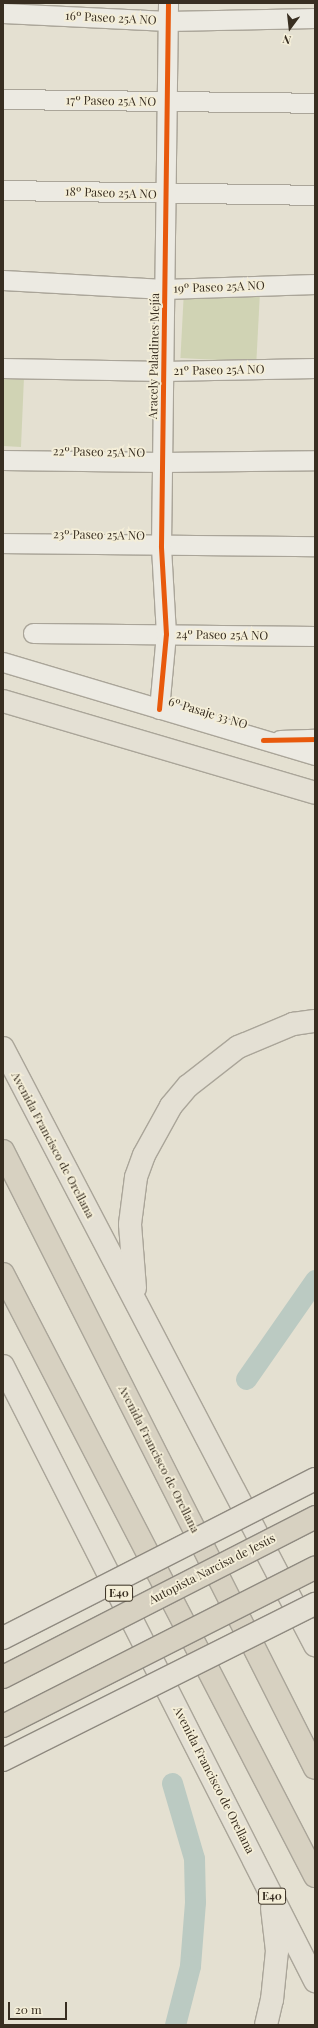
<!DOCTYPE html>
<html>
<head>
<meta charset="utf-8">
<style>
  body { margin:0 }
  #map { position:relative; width:318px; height:2028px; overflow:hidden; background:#e4e0d1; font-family:"Playfair Display",serif }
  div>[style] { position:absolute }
  .green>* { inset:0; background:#d0d3b4; transform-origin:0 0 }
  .canal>* { height:21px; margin:-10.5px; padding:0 10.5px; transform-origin:10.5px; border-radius:10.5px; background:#bbcac2 }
  .roads { filter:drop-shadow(1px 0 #aaa599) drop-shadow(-1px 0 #aaa599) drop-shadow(0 1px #aaa599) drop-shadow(0 -1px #aaa599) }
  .minor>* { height:19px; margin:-9.5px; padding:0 9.5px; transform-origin:9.5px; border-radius:9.5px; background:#eceae2 }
  .major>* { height:22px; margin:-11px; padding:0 11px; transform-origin:11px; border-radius:11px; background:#e4e0d4 }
  .highway>* { height:22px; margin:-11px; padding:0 11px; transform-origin:11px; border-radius:11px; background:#d7d1c1 }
  .bridges { filter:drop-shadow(1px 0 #8f8a80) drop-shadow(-1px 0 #8f8a80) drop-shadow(0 1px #8f8a80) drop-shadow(0 -1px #8f8a80) }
  .major-bridge>* { height:22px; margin:-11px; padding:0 11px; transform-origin:11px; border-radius:11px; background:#e4e0d4 }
  .highway-bridge>* { height:22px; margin:-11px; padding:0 11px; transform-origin:11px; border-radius:11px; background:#d7d1c1 }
  .cycleway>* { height:5px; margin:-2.5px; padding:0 2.5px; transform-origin:2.5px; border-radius:2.5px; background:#e8590c }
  span { translate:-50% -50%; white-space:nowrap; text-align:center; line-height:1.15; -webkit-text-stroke:3.5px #f4eed8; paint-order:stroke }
  .shield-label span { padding:1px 3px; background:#f4eed8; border:1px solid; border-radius:3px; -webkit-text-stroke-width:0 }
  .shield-label { font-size:11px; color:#382e21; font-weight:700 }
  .street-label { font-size:12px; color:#382e21 }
  .frame { position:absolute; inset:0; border:4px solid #382e21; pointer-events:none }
  .north { position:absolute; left:270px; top:8px; width:40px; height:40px; -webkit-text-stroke:3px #f4eed8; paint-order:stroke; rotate:195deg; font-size:11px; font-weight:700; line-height:16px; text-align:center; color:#382e21 }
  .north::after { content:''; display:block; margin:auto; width:14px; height:18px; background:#382e21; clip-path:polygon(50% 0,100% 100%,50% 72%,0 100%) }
  .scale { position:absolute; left:8px; top:2002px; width:59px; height:18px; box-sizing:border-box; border:2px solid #382e21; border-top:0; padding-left:5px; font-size:12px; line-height:14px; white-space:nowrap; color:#382e21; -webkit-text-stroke:3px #f4eed8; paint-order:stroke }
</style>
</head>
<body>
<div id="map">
  <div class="green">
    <div style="left:260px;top:292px;width:70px;height:76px;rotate:93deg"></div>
    <div style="clip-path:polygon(3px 375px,24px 377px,21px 447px,3px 446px)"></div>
  </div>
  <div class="canal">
    <div style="left:246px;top:1379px;width:121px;rotate:-55.1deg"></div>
    <div style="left:172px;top:1783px;width:78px;rotate:73.7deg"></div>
    <div style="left:194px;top:1858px;width:44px;rotate:88.7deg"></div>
    <div style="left:195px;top:1902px;width:64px;rotate:94.5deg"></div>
    <div style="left:190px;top:1966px;width:61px;rotate:104.3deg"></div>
  </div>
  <div class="roads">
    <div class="minor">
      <div style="left:3px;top:13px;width:165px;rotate:2.8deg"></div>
      <div style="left:168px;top:21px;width:147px;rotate:-1.2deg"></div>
      <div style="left:3px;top:99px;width:312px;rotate:0.7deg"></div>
      <div style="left:3px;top:190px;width:312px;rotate:0.9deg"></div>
      <div style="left:3px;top:280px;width:161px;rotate:3.2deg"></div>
      <div style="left:164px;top:289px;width:151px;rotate:-1.9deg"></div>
      <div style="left:3px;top:368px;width:160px;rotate:1.1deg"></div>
      <div style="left:163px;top:371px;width:152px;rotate:-1.1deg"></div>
      <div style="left:3px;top:460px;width:159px;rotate:0.7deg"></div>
      <div style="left:162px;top:462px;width:153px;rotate:-0.7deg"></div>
      <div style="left:3px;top:543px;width:312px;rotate:0.6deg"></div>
      <div style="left:33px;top:633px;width:282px;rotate:0.6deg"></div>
      <div style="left:3px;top:662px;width:326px;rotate:16.6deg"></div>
      <div style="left:159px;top:709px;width:75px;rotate:-84.7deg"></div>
      <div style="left:166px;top:634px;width:88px;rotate:-93.3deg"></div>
      <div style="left:161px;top:546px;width:543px;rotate:-89.26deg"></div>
      <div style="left:280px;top:740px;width:35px;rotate:-2deg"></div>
    </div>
    <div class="major">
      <div style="left:3px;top:701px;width:325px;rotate:16.4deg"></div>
      <div style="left:3px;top:1048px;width:674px;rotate:62.41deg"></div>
      <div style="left:135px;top:1288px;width:64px;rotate:-94.5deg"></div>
      <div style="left:130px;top:1224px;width:47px;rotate:-82.7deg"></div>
      <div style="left:136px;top:1177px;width:23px;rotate:-70deg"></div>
      <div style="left:144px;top:1155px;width:56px;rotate:-61.1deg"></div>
      <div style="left:171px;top:1106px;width:26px;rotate:-50deg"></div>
      <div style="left:188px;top:1086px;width:63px;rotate:-38deg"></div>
      <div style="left:238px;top:1047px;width:60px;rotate:-22.7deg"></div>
      <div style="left:293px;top:1024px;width:22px;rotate:-8deg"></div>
      <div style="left:3px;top:1366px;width:690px;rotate:63.1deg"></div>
      <div style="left:266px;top:2025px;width:26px;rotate:-77deg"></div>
      <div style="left:272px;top:2000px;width:49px;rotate:-84.2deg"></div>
      <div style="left:277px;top:1951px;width:43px;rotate:-96.6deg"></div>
    </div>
    <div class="highway">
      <div style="left:3px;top:1151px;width:691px;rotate:63.18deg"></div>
      <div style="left:3px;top:1274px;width:678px;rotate:62.6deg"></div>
    </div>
  </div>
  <div class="bridges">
    <div class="major-bridge">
      <div style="left:3px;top:1638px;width:350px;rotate:-27deg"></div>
      <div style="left:3px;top:1760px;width:349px;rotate:-26.6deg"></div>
    </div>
    <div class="highway-bridge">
      <div style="left:3px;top:1677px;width:351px;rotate:-27.1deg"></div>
      <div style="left:3px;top:1726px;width:350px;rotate:-26.9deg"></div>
    </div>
  </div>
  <div class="cycleway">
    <div style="left:159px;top:709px;width:75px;rotate:-84.7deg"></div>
    <div style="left:166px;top:634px;width:88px;rotate:-93.3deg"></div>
    <div style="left:161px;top:546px;width:543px;rotate:-89.26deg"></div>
    <div style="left:263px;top:740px;width:52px;rotate:-1.1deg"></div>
  </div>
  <div class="shield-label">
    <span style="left:119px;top:1593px">E40</span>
    <span style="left:272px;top:1896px">E40</span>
  </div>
  <div class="street-label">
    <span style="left:111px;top:18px;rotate:3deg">16º Paseo 25A NO</span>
    <span style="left:111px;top:101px;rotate:1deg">17º Paseo 25A NO</span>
    <span style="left:111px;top:193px;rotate:2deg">18º Paseo 25A NO</span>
    <span style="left:219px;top:287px;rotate:-2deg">19º Paseo 25A NO</span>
    <span style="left:154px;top:356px;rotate:-89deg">Aracely Paladines Mejía</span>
    <span style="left:219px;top:370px;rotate:-1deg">21º Paseo 25A NO</span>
    <span style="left:99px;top:452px;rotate:1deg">22º Paseo 25A NO</span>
    <span style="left:99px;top:535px;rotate:1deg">23º Paseo 25A NO</span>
    <span style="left:222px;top:635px;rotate:1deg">24º Paseo 25A NO</span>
    <span style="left:208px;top:713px;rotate:17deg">6º Pasaje 33 NO</span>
    <span style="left:53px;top:1145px;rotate:62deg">Avenida Francisco de Orellana</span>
    <span style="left:159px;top:1459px;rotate:63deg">Avenida Francisco de Orellana</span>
    <span style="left:212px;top:1569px;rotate:-27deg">Autopista Narcisa de Jesús</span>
    <span style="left:214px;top:1780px;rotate:63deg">Avenida Francisco de Orellana</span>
  </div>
  <div class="frame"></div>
  <div class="north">N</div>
  <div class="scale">20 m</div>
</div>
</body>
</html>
